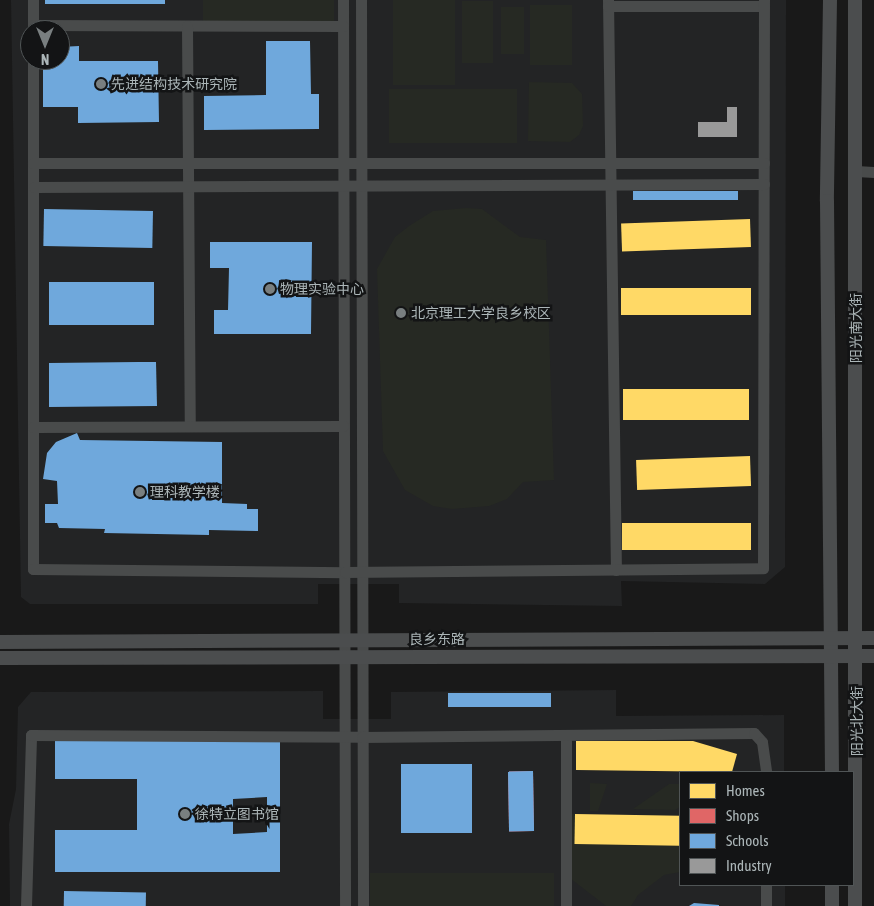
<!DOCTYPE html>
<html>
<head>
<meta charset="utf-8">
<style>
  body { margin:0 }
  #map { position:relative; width:874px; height:906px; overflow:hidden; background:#191919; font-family:"Asap Condensed","Noto Sans SC",sans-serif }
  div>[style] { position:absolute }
  .built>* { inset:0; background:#232425 }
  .green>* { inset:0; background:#262923; transform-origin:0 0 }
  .homes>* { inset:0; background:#ffd966; transform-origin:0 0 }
  .shops>* { inset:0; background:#e06666; transform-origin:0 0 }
  .schools>* { inset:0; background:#6fa8dc; transform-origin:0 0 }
  .industry>* { inset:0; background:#999 }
  .minor>* { height:11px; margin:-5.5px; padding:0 5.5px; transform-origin:5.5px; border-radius:5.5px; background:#494b4b }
  .major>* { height:14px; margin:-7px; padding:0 7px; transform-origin:7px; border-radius:7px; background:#4b4d4e }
  .dots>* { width:14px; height:14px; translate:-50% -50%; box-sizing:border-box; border:2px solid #131415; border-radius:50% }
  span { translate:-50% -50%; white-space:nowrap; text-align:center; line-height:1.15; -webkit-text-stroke:5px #131415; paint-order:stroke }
  .poi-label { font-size:14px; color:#acb6b8 }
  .left { translate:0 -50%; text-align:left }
  .street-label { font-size:14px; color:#acb6b8 }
  .legend { position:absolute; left:679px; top:771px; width:175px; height:115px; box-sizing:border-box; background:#131415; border:1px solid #505556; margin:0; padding:6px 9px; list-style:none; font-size:15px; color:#acb6b8 }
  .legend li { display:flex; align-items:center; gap:10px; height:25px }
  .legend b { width:25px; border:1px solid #505556 }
  .north { position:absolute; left:20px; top:20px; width:50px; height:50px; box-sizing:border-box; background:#131415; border:1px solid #505556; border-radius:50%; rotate:180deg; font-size:14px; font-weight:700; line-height:20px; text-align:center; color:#acb6b8 }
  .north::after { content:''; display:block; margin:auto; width:18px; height:22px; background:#797f80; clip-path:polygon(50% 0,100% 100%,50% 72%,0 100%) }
</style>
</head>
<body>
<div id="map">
  <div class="built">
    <div style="clip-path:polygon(evenodd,11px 0,786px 0,785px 567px,765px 584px,621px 581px,622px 606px,399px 603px,399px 584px,318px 584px,318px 604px,30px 604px,21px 597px,11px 0,30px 30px,60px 30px,60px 60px,30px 60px,30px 30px)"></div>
    <div style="clip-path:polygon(616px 690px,616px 716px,784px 715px,784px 772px,680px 772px,680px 885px,785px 885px,785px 906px,10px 906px,9px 824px,16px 789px,18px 707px,31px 692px,323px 691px,323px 719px,391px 719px,391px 692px)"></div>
  </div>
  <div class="green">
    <div style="left:203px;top:0;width:131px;height:21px"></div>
    <div style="left:393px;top:0;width:62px;height:85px"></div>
    <div style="left:462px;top:1px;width:31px;height:62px"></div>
    <div style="left:530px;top:5px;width:42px;height:60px"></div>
    <div style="left:501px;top:7px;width:23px;height:47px"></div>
    <div style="clip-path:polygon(529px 82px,572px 83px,582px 94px,583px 126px,579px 135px,570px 142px,528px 141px)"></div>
    <div style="left:389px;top:89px;width:128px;height:54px"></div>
    <div style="clip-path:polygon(466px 208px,482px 209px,520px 237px,546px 240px,554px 480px,523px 482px,507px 499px,489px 506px,452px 509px,433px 506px,405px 490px,383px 451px,377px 269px,395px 237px,409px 226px,433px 211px)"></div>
    <div style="clip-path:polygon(590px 783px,607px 784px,598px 811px,590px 811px)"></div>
    <div style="clip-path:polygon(669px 784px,680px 784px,680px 807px,675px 810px,633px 809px)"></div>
    <div style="clip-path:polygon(566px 814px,575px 814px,575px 844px,680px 845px,680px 872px,664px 875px,638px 895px,631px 906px,606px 906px,566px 875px)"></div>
    <div style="left:554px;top:873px;width:33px;height:184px;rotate:90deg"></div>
  </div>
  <div class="homes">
    <div style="left:750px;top:219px;width:28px;height:129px;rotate:88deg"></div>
    <div style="left:621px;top:288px;width:130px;height:27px"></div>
    <div style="left:749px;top:389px;width:31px;height:126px;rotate:90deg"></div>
    <div style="left:750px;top:456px;width:30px;height:114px;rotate:88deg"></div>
    <div style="left:622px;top:523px;width:129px;height:27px"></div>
    <div style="clip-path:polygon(576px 741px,693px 741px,737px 754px,732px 772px,576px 770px)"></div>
    <div style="left:575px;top:814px;width:105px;height:30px;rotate:1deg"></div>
  </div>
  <div class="shops">
    <div style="left:401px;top:764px;width:71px;height:69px"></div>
    <div style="left:533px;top:771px;width:60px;height:25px;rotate:89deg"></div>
  </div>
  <div class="schools">
    <div style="left:45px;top:0;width:120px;height:4px"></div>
    <div style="clip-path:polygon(266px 41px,310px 41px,311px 94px,319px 94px,319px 129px,204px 130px,204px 96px,266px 95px)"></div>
    <div style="clip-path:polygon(79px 46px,79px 61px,158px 61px,159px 122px,78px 123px,78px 107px,43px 107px,43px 60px,60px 60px,60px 47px)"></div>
    <div style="left:633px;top:191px;width:105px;height:9px"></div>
    <div style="left:44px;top:209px;width:109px;height:37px;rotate:1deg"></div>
    <div style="clip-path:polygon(210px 242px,312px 242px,311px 334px,214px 334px,214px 310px,228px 310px,229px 268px,210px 268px)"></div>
    <div style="left:49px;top:282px;width:105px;height:43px"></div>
    <div style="clip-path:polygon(138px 362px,156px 362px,157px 406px,49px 407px,49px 363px)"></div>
    <div style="clip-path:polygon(77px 433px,80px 440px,222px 442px,222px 503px,247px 504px,247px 509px,258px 509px,258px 531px,209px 530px,209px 535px,104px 533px,105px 529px,59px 528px,57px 523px,45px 523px,45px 504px,58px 504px,57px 481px,43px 479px,47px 453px,56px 442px)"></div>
    <div style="left:448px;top:693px;width:103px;height:14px"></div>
    <div style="clip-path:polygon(evenodd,280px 737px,280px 872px,55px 872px,55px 830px,137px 830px,137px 779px,55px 779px,55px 738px,280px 737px,267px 797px,267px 832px,233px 834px,233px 799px,267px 797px)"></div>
    <div style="left:401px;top:764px;width:71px;height:69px"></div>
    <div style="left:533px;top:771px;width:60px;height:25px;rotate:89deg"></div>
    <div style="left:64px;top:891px;width:82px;height:15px;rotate:1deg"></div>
    <div style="clip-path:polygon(694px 903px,719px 905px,719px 906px,689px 906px)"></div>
  </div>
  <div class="industry">
    <div style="clip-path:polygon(727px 107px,737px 107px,737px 137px,698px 137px,698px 122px,727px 122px)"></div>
  </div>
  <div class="minor">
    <div style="left:33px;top:0;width:30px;rotate:90deg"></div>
    <div style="left:343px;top:0;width:906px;rotate:89.87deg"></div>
    <div style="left:361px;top:0;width:906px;rotate:89.87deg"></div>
    <div style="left:608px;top:0;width:570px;rotate:89.2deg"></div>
    <div style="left:608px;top:6px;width:156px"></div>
    <div style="left:33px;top:25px;width:310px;rotate:0.2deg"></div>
    <div style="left:187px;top:26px;width:400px;rotate:89.6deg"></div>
    <div style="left:33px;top:60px;width:509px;rotate:90deg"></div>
    <div style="left:33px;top:569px;width:312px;rotate:0.6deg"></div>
    <div style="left:345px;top:572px;width:418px;rotate:-0.5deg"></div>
    <div style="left:763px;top:568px;width:568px;rotate:-89.9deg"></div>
    <div style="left:33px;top:163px;width:731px"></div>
    <div style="left:856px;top:171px;width:18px;rotate:3deg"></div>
    <div style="left:34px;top:187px;width:730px;rotate:-0.24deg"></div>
    <div style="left:33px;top:427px;width:310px;rotate:-0.2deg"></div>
    <div style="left:566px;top:735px;width:171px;rotate:90deg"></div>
    <div style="left:26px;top:906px;width:171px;rotate:-88.3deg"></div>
    <div style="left:31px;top:735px;width:331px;rotate:0.3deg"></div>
    <div style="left:362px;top:737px;width:392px;rotate:-0.6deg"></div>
    <div style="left:754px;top:733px;width:12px;rotate:48deg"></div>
    <div style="left:762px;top:742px;width:30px;rotate:82deg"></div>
    <div style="left:766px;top:906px;width:21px;rotate:-90deg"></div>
  </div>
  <div class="major">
    <div style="left:830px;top:0;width:201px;rotate:90.9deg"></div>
    <div style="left:827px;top:201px;width:571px;rotate:89.5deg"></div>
    <div style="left:0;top:642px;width:874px;rotate:-0.26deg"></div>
    <div style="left:0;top:658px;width:874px;rotate:-0.13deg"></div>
    <div style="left:832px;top:885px;width:21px;rotate:90deg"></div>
    <div style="left:855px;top:906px;width:906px;rotate:-90deg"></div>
  </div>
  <div class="dots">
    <div style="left:101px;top:84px;background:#797f80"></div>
    <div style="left:270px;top:289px;background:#797f80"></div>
    <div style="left:401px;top:313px;background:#797f80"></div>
    <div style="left:140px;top:492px;background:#797f80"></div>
    <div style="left:185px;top:814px;background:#797f80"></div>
  </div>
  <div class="poi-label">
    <span class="left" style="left:111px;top:84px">先进结构技术研究院</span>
    <span class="left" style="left:280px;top:289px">物理实验中心</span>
    <span class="left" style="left:411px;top:313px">北京理工大学良乡校区</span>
    <span class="left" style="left:150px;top:492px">理科教学楼</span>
    <span class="left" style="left:195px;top:814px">徐特立图书馆</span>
  </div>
  <div class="street-label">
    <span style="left:856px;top:328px;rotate:-90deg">阳光南大街</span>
    <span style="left:437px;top:639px">良乡东路</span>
    <span style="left:857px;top:721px;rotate:-90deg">阳光北大街</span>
  </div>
  <ul class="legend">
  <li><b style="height:14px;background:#ffd966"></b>Homes</li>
  <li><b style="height:14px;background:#e06666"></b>Shops</li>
  <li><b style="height:14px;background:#6fa8dc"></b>Schools</li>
  <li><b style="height:14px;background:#999"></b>Industry</li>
  </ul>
  <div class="north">N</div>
</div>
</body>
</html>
